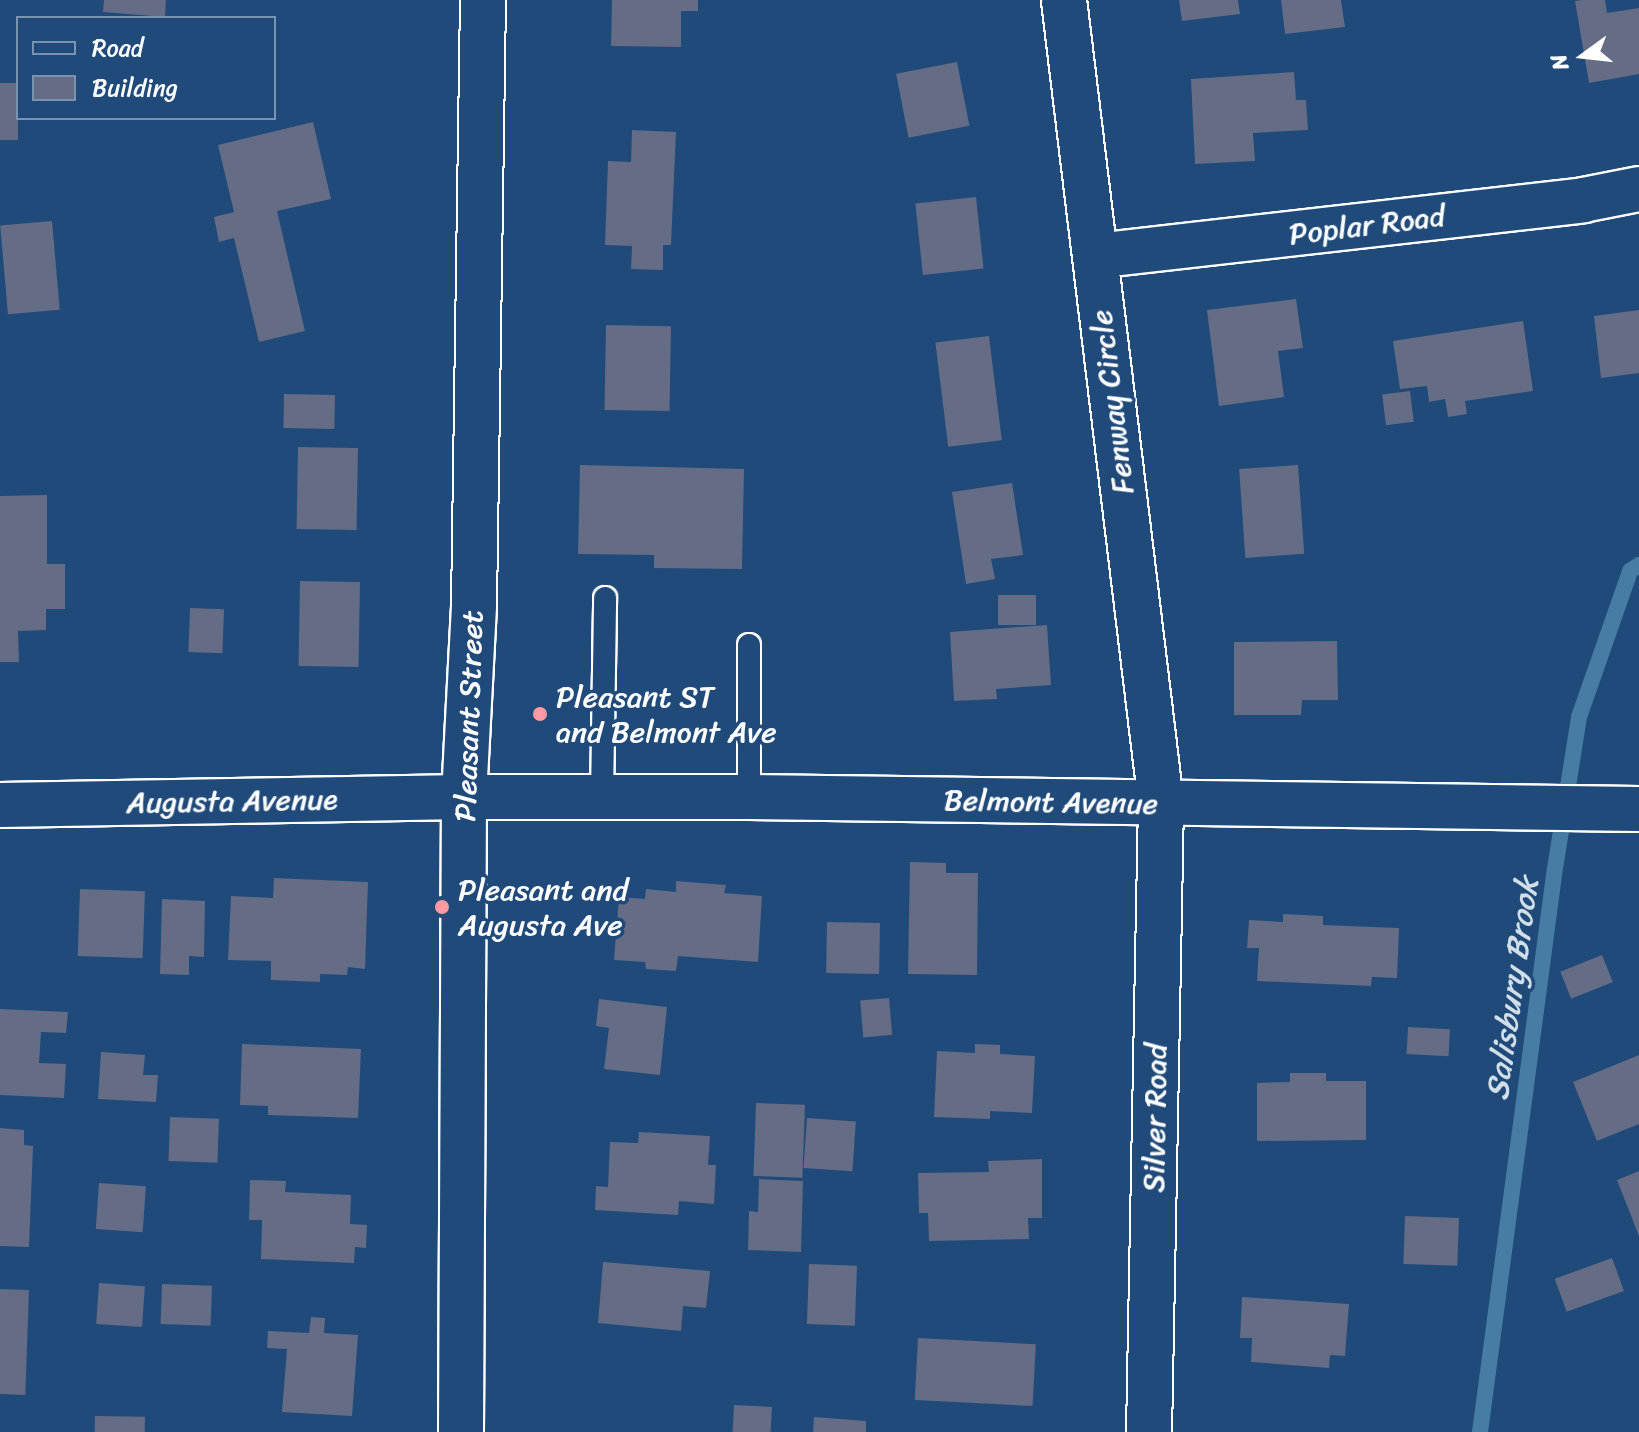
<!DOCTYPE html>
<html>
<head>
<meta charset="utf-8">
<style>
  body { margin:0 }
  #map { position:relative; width:1639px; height:1432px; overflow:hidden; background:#1f4a7a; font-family:Sriracha,sans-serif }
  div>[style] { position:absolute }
  .stream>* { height:16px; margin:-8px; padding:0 8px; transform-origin:8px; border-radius:8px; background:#477ca4 }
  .building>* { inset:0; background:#646c86; transform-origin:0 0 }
  .roads { filter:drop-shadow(2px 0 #fff) drop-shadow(-2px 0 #fff) drop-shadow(0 2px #fff) drop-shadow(0 -2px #fff) }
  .service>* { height:22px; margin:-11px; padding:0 11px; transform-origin:11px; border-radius:11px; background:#1f4a7a }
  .minor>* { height:44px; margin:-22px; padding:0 22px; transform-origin:22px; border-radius:22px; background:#1f4a7a }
  .tertiary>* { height:44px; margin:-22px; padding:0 22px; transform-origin:22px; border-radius:22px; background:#1f4a7a }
  .secondary>* { height:44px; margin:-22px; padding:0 22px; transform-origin:22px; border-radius:22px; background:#1f4a7a }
  .dots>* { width:22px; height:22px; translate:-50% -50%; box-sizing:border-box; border:4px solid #1f4a7a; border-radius:50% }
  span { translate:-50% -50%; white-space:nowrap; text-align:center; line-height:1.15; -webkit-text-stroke:7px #1f4a7a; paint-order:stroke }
  .street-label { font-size:30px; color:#fff }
  .poi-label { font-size:30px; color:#fff }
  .left { translate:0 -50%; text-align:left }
  .water-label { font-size:32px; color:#d1dee8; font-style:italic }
  .legend { position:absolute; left:16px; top:16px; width:260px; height:104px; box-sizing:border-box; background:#1f4a7a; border:2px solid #7992af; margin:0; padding:10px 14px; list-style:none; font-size:24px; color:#fff }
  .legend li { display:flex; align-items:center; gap:16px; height:40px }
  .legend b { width:40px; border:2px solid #7992af }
  .north { position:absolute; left:1543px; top:16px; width:80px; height:80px; -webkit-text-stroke:6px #1f4a7a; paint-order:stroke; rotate:255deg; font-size:22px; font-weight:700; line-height:32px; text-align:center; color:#fff }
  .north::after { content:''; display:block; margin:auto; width:28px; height:36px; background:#fff; clip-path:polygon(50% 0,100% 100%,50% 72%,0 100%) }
</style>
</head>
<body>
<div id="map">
  <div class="stream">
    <div style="left:1480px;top:1432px;width:562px;rotate:-82.43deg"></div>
    <div style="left:1554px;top:875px;width:160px;rotate:-81deg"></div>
    <div style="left:1579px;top:717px;width:155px;rotate:-70.7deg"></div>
    <div style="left:1630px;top:571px;width:11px;rotate:-34deg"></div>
  </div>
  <div class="building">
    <div style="clip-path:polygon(104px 0,166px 0,165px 17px,103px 12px)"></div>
    <div style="clip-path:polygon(612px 0,698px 0,698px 11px,681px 11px,681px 47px,611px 46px)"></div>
    <div style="clip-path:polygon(1179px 0,1238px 0,1240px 14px,1182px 21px)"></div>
    <div style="clip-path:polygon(1281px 0,1341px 0,1345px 27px,1285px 34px)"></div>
    <div style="clip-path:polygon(1582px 0,1605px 0,1607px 13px,1639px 8px,1639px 74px,1589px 83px,1575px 1px)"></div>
    <div style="left:957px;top:62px;width:65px;height:62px;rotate:79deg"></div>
    <div style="clip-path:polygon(1294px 72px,1296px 100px,1306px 100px,1308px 130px,1253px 133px,1255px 161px,1195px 164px,1191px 79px)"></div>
    <div style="left:18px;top:83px;width:57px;height:18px;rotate:90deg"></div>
    <div style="clip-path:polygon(313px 122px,331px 199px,277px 211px,305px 331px,259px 342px,234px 238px,219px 242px,214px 217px,234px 212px,218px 145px)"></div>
    <div style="clip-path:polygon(632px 130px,676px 132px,671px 245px,663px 245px,663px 270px,631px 269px,632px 246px,605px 245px,608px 161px,631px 162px)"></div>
    <div style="left:976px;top:197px;width:72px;height:61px;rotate:84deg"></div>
    <div style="left:52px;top:221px;width:89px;height:52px;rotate:85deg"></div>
    <div style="clip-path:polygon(1296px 299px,1303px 348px,1278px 351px,1284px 397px,1219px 406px,1207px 310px)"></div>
    <div style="clip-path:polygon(1639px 310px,1639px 373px,1601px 378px,1594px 316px)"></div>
    <div style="clip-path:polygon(1523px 321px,1533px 391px,1465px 401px,1467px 414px,1448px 417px,1445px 399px,1429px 402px,1427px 386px,1400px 389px,1393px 341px)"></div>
    <div style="left:606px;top:325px;width:65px;height:85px;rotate:1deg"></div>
    <div style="left:989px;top:336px;width:105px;height:54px;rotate:83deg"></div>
    <div style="left:1410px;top:391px;width:31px;height:28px;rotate:83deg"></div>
    <div style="left:284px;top:394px;width:51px;height:34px;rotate:1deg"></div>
    <div style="left:298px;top:447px;width:60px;height:82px;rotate:1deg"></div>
    <div style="clip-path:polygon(580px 465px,744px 469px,742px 569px,654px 568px,654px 555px,578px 554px)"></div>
    <div style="left:1298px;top:465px;width:89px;height:59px;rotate:86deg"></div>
    <div style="clip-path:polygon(1012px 483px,1023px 555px,991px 559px,995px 579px,966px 584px,952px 492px)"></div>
    <div style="clip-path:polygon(47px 495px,47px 564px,65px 564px,65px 609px,46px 609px,46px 630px,18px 631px,19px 662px,0 662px,0 496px)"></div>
    <div style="left:300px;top:581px;width:60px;height:85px;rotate:1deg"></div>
    <div style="left:998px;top:595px;width:38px;height:30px"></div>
    <div style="left:190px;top:608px;width:34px;height:44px;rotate:2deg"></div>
    <div style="clip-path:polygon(1047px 625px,1051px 685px,996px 689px,997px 699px,954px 701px,950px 632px)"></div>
    <div style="clip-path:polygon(1337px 641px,1338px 700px,1302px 700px,1301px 715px,1234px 715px,1234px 642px)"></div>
    <div style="clip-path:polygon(910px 862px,946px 863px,946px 873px,978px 873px,977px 975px,908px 974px)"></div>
    <div style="clip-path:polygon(274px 878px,368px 882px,365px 969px,348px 967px,347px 975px,320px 974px,320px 982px,271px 980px,271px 961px,228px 960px,231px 896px,273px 898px)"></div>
    <div style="clip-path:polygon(676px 881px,726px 885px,724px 893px,762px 896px,758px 962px,678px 956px,676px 971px,646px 969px,645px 962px,614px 960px,619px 897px,645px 899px,646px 889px,676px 892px)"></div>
    <div style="left:80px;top:889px;width:65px;height:67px;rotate:2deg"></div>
    <div style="clip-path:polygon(162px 899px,205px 901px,204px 957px,189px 956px,189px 975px,160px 974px)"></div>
    <div style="clip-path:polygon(1283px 914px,1323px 916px,1323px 925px,1399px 928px,1397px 978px,1372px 977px,1371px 986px,1257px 981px,1259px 948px,1247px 948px,1249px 920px,1283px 922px)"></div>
    <div style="left:827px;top:922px;width:53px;height:51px;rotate:1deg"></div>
    <div style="left:1602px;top:955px;width:29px;height:45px;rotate:68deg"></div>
    <div style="left:889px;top:998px;width:37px;height:29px;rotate:85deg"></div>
    <div style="clip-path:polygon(599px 999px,667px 1007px,660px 1075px,604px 1069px,609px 1028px,596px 1026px)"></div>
    <div style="clip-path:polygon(0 1009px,68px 1012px,66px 1033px,41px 1032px,39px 1063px,66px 1064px,64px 1098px,0 1095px)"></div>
    <div style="left:1408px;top:1027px;width:42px;height:27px;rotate:3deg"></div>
    <div style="clip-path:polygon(242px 1044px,361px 1049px,358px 1118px,268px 1115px,268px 1106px,240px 1105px)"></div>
    <div style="clip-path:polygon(975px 1044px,1000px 1045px,1000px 1054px,1035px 1056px,1032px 1113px,990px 1111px,990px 1119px,934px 1117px,937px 1051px,975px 1053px)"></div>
    <div style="clip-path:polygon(101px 1052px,145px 1055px,143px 1075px,158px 1075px,156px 1102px,98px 1099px)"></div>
    <div style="clip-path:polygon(1639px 1055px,1639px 1124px,1597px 1141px,1573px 1082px)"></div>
    <div style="clip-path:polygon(1290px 1073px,1326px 1073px,1326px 1081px,1366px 1081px,1366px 1140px,1257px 1141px,1257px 1083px,1290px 1082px)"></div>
    <div style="left:756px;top:1103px;width:49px;height:73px;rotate:2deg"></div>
    <div style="left:170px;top:1117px;width:49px;height:44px;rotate:2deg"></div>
    <div style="left:807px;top:1118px;width:49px;height:50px;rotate:4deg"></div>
    <div style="clip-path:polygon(0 1128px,24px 1130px,24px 1145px,33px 1146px,29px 1247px,0 1246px)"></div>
    <div style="clip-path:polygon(639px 1132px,710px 1136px,708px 1165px,716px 1165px,714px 1204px,679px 1201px,678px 1215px,595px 1210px,596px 1186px,608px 1187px,610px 1142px,638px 1143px)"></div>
    <div style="clip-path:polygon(1042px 1159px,1042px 1218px,1028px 1218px,1029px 1239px,929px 1241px,928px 1213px,919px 1213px,918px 1173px,989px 1172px,988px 1161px)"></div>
    <div style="clip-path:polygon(1639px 1171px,1639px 1236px,1617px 1180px)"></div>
    <div style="clip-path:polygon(759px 1179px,803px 1181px,801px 1252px,748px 1250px,749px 1211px,758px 1212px)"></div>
    <div style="clip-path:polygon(250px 1180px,286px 1181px,285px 1192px,351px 1195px,350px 1224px,367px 1225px,366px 1248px,355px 1247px,354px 1263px,261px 1259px,262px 1220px,249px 1220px)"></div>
    <div style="left:99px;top:1183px;width:47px;height:46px;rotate:4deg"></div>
    <div style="left:1405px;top:1216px;width:54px;height:48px;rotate:2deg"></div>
    <div style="left:1612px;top:1258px;width:35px;height:61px;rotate:70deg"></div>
    <div style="clip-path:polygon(603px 1262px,710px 1271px,706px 1308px,683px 1306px,681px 1331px,598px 1323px)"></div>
    <div style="left:809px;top:1264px;width:48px;height:60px;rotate:2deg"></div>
    <div style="left:99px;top:1283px;width:46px;height:41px;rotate:4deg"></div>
    <div style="left:162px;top:1284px;width:50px;height:40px;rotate:2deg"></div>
    <div style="left:0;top:1289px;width:29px;height:105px;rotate:2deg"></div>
    <div style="clip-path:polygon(1242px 1297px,1349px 1304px,1345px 1356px,1330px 1355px,1329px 1368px,1251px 1362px,1252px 1338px,1240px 1338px)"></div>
    <div style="clip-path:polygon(311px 1317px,325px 1318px,324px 1333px,358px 1335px,352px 1416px,282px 1412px,287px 1349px,267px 1348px,268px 1331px,309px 1333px)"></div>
    <div style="left:918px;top:1338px;width:118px;height:62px;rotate:3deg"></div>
    <div style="left:734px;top:1405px;width:38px;height:27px;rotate:3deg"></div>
    <div style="left:95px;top:1416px;width:50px;height:16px;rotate:1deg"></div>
    <div style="clip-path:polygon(814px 1417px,866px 1421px,866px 1432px,813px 1432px)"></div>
  </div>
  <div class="roads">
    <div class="service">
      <div style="left:602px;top:797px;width:199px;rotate:-89.1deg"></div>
      <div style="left:749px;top:797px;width:152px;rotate:-90deg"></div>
    </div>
    <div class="minor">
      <div style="left:1064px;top:0;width:809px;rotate:83.11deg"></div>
      <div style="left:1161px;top:803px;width:629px;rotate:91.09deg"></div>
      <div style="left:1095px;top:256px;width:491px;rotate:-6.5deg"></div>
      <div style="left:1583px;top:200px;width:57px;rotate:-11.1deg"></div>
    </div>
    <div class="tertiary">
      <div style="left:0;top:805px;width:464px;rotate:-1deg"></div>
      <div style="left:464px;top:797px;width:285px"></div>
      <div style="left:749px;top:797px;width:890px;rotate:0.77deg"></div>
    </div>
    <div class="secondary">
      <div style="left:461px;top:1432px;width:635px;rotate:-89.73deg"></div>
      <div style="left:464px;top:797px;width:192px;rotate:-87deg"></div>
      <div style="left:474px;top:605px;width:605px;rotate:-89.15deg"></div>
    </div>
  </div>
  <div class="dots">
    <div style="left:540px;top:714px;background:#ff9aa2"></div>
    <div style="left:442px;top:907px;background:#ff9aa2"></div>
  </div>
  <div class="street-label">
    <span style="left:1367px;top:225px;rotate:-7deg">Poplar Road</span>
    <span style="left:1112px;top:402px;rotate:-97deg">Fenway Circle</span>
    <span style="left:469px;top:716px;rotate:-88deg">Pleasant Street</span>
    <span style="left:232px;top:801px;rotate:-1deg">Augusta Avenue</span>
    <span style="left:1051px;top:802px;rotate:1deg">Belmont Avenue</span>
    <span style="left:1155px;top:1118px;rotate:-89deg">Silver Road</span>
  </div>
  <div class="poi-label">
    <span class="left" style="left:556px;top:714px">Pleasant ST<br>and Belmont Ave</span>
    <span class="left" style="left:458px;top:907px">Pleasant and<br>Augusta Ave</span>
  </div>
  <div class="water-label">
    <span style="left:1513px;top:989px;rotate:-82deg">Salisbury Brook</span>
  </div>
  <ul class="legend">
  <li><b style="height:10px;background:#1f4a7a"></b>Road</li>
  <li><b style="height:22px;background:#646c86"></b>Building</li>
  </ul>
  <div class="north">N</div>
</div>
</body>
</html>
